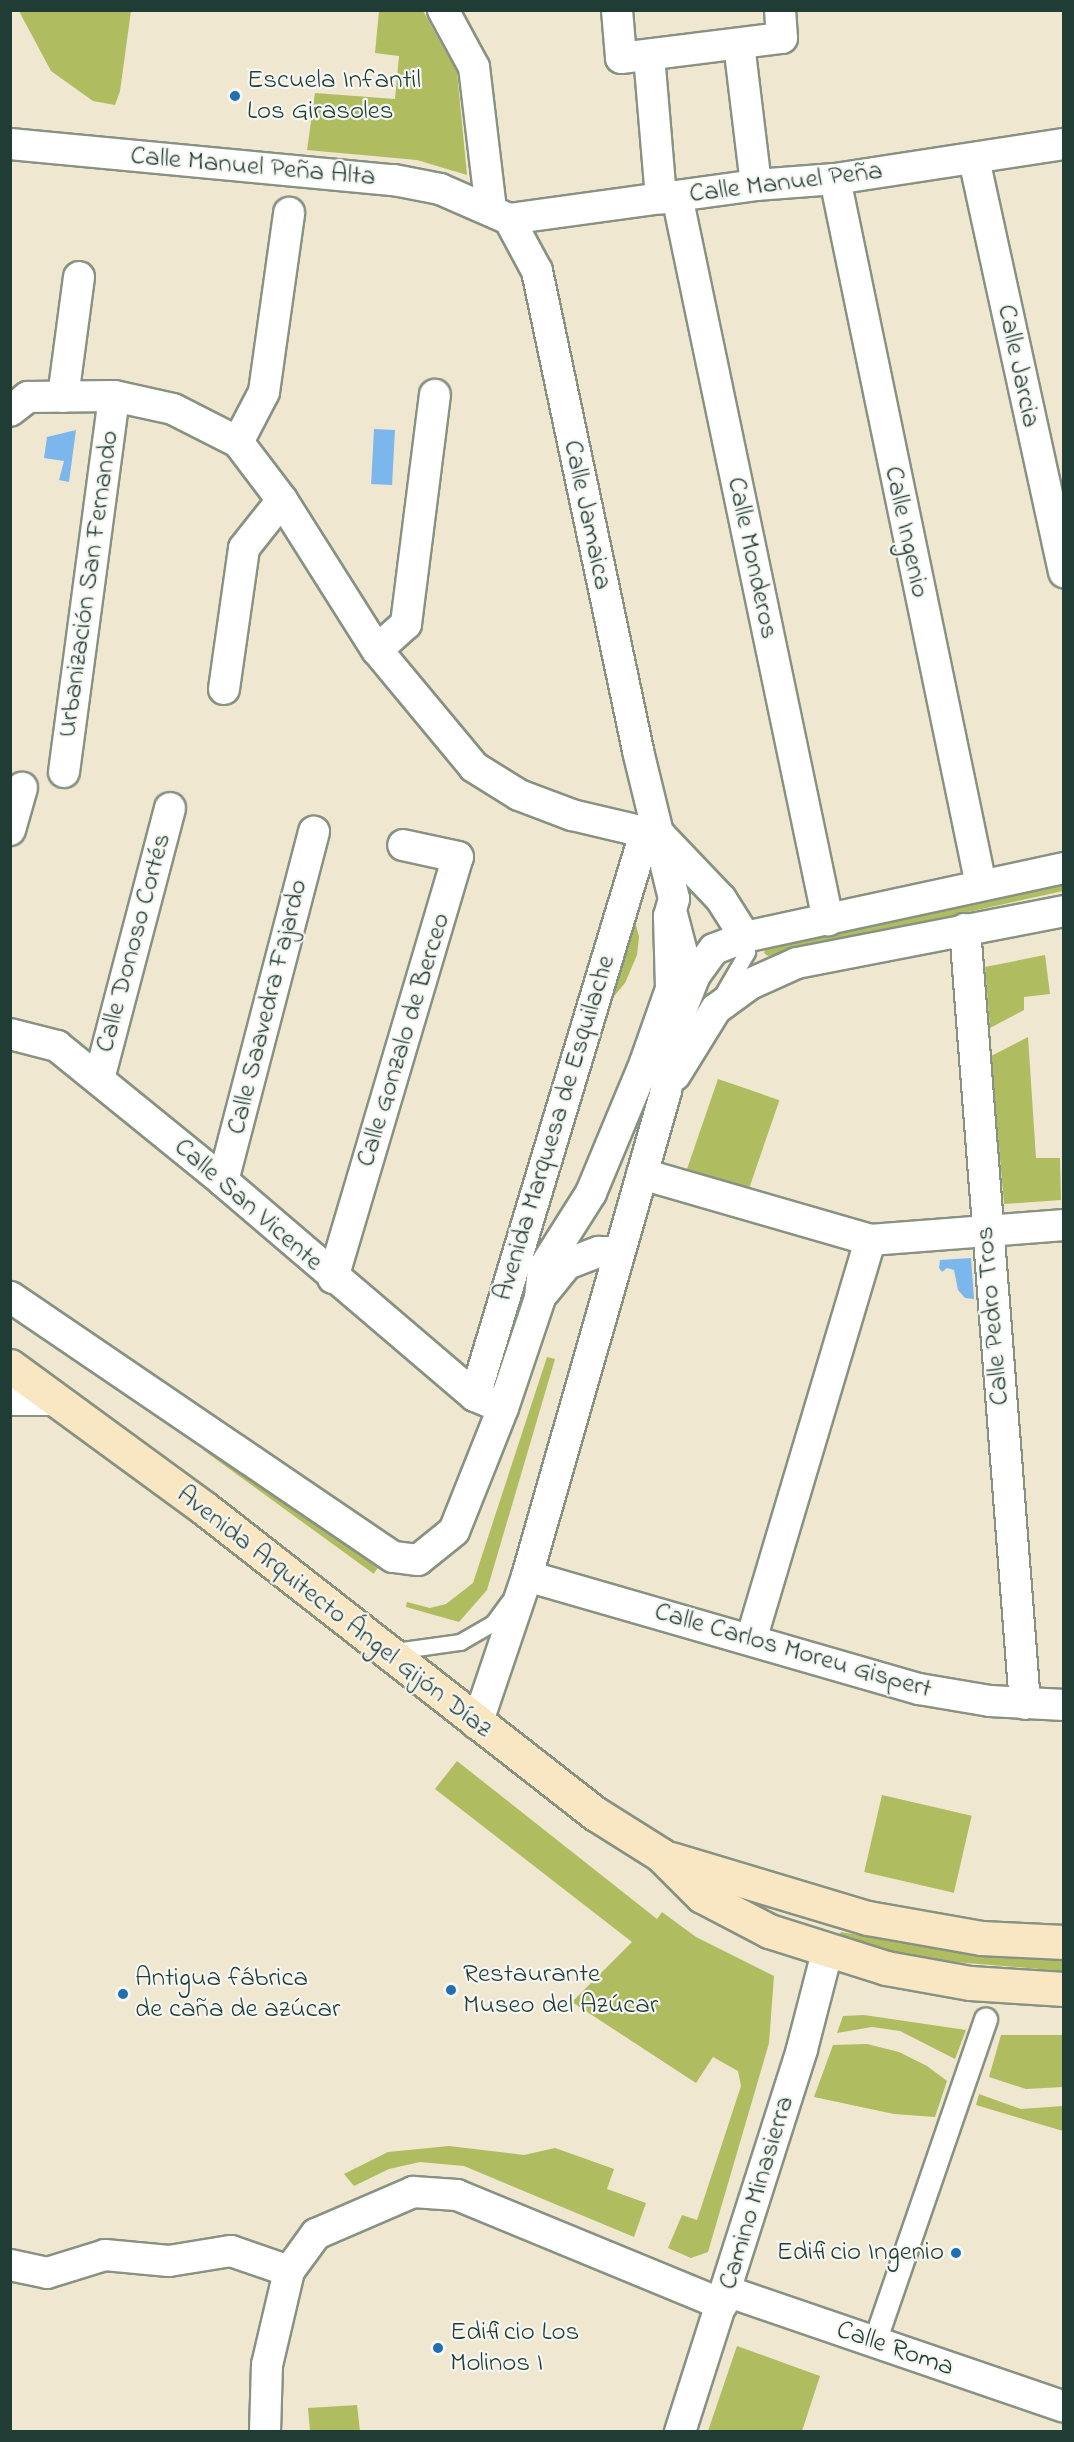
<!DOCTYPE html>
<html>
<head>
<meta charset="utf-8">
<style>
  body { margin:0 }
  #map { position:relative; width:1074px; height:2442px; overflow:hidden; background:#efe7cf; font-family:"Indie Flower",sans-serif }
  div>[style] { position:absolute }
  .green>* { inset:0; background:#afbc5f; transform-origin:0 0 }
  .water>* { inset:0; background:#7bb7ed; transform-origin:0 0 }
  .roads { filter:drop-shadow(2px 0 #879282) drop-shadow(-2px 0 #879282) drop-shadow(0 2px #879282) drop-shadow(0 -2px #879282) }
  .service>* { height:15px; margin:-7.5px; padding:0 7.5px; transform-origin:7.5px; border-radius:7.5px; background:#fff }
  .pedestrian>* { height:22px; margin:-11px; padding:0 11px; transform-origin:11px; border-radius:11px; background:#fff }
  .minor>* { height:30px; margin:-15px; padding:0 15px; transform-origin:15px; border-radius:15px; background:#fff }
  .secondary>* { height:33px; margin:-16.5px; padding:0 16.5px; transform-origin:16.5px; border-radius:16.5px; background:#f9e7c3 }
  .dots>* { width:16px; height:16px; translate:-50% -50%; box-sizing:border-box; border:3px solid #f6f6f2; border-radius:50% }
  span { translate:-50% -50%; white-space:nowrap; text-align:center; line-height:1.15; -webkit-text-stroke:4.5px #f6f6f2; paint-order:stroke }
  .poi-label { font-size:27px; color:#1f3d34 }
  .left { translate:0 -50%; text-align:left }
  .right { translate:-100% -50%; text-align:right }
  .street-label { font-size:27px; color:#1f3d34 }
  .frame { position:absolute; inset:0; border:12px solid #1f3d34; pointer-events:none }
</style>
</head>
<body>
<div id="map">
  <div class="green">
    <div style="clip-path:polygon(22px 10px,131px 11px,120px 91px,115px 105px,93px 101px,51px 71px,20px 13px)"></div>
    <div style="clip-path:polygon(379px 11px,423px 11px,457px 72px,467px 175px,417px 160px,307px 150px,315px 93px,395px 99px,399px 56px,375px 53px)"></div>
    <div style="clip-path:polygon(1063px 881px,1063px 891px,768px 956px,764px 953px,767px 945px)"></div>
    <div style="clip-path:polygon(633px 913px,639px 937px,637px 955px,625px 983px,606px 1006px)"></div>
    <div style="clip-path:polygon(1045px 955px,1050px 994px,1024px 997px,1024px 1010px,990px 1028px,985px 967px)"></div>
    <div style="clip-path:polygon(1028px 1037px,1036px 1158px,1060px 1158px,1061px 1200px,1004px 1204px,991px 1056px)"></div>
    <div style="left:718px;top:1079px;width:65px;height:96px;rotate:19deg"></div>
    <div style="clip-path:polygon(547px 1357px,555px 1359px,487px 1590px,459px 1622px,406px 1607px,407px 1602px,430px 1608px,446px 1604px,473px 1583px)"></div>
    <div style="left:207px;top:1444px;width:211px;height:7px;rotate:36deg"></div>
    <div style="clip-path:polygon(457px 1761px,657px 1919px,662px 1912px,696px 1937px,774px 1976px,769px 2043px,708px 2252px,691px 2258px,668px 2248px,682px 2215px,697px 2220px,741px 2086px,738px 2071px,713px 2057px,696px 2083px,572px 2002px,632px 1942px,435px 1789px)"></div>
    <div style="left:882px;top:1795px;width:92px;height:79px;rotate:13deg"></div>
    <div style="clip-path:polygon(841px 1932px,969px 1954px,1063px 1961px,1063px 1971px,918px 1959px,836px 1940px)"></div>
    <div style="clip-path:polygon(864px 2015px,966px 2030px,955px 2059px,900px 2031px,872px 2027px,837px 2033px,843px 2016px)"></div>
    <div style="clip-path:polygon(1001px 2035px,1063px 2035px,1063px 2087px,1026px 2089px,989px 2077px)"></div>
    <div style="clip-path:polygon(867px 2044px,899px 2052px,927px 2066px,947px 2081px,935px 2117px,894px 2114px,814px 2097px,833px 2045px)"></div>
    <div style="clip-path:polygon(979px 2094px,1021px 2109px,1063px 2106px,1063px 2131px,976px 2105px)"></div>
    <div style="clip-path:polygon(449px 2146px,524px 2155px,555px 2148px,614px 2169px,607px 2189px,646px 2203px,634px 2237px,464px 2166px,420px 2162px,389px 2169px,354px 2186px,344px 2174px,388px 2152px)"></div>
    <div style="clip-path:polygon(737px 2346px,820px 2376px,802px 2431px,708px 2431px)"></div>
    <div style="clip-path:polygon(357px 2405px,360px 2431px,310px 2431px,308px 2408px)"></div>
  </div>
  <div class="water">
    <div style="left:374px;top:429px;width:21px;height:55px;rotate:3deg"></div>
    <div style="clip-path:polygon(76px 430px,69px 482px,59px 480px,64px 461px,44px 458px,47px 437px)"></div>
    <div style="clip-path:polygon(971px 1258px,974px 1299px,965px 1298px,958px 1290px,954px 1270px,947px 1268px,942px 1272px,939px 1268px,940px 1260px)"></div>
  </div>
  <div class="roads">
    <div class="service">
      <div style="left:679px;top:913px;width:63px;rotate:75.3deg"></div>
      <div style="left:719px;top:1000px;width:56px;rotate:-59.7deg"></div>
      <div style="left:747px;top:952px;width:15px;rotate:-98deg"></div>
      <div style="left:395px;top:1651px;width:66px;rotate:-7.9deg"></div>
      <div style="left:460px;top:1642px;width:38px;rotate:-30deg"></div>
      <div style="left:493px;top:1623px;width:27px;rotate:-54deg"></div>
    </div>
    <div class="pedestrian">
      <div style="left:875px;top:2342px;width:341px;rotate:-71deg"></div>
    </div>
    <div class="minor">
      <div style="left:443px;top:10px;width:65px;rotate:61.5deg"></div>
      <div style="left:474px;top:67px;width:143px;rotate:83.2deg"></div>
      <div style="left:617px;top:10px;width:48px;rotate:85.2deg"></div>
      <div style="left:621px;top:58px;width:162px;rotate:-7.1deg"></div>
      <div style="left:782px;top:38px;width:28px;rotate:-94deg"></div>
      <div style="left:739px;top:44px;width:142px;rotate:83.1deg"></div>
      <div style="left:649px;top:55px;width:144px;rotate:85.2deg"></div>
      <div style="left:10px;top:144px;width:386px;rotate:5.4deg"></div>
      <div style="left:394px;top:180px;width:47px;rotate:11.1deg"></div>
      <div style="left:440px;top:189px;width:75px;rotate:23.5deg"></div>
      <div style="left:509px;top:219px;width:59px;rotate:61.7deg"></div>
      <div style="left:537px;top:271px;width:491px;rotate:78.1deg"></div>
      <div style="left:638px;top:751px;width:152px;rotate:76.3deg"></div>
      <div style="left:674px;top:899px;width:18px;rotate:106deg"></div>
      <div style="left:669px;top:916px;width:73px;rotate:88.4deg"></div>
      <div style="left:671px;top:989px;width:78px;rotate:109.4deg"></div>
      <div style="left:645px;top:1063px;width:141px;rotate:112.6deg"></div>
      <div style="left:591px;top:1193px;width:90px;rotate:122.3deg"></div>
      <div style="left:543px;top:1269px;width:29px;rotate:96deg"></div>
      <div style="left:540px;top:1298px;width:116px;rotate:108.6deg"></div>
      <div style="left:974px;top:159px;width:423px;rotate:77.7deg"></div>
      <div style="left:835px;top:179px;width:721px;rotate:78.32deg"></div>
      <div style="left:677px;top:196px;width:740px;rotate:78.22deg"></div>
      <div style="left:509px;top:219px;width:249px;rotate:-7.8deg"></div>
      <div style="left:756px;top:185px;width:79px;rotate:-4.3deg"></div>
      <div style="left:835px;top:179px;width:232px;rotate:-8.7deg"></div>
      <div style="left:63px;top:397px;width:121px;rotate:-82.4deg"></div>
      <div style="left:10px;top:411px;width:23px;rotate:-38deg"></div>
      <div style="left:28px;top:397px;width:86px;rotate:-0.7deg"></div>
      <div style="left:114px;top:396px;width:60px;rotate:12.4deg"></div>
      <div style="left:173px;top:409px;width:73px;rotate:26.9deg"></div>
      <div style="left:238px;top:442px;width:73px;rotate:52.8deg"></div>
      <div style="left:282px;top:500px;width:178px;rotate:57.7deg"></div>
      <div style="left:377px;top:650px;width:152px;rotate:50.3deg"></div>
      <div style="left:474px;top:767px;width:53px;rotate:31.9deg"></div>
      <div style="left:519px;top:795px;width:57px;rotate:20.7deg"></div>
      <div style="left:572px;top:815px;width:91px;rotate:13.3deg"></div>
      <div style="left:661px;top:836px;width:87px;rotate:46.4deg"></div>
      <div style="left:721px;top:899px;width:45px;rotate:57.7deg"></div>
      <div style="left:238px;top:442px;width:56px;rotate:-62.5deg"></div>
      <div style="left:264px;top:392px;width:181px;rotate:-82deg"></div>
      <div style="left:377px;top:650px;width:39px;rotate:-42deg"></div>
      <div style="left:406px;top:624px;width:231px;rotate:-82.8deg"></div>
      <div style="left:224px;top:689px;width:142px;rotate:-81.9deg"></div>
      <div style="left:244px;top:548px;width:61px;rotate:-51.6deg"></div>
      <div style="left:64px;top:772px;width:379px;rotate:-82.4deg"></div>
      <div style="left:10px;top:830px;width:44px;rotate:-74.1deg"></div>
      <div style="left:965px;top:929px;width:777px;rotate:85.57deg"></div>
      <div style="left:10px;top:1034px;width:49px;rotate:14.3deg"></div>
      <div style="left:57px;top:1046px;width:214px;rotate:39.1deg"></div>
      <div style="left:223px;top:1181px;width:331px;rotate:40.5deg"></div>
      <div style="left:475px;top:1396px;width:30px;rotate:23deg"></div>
      <div style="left:503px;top:1408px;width:132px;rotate:111.7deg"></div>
      <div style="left:454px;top:1531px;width:46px;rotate:141.1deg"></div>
      <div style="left:418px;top:1560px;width:25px;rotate:-173deg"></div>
      <div style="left:393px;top:1557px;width:463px;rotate:-145.8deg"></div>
      <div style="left:675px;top:1075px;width:78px;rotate:-58.2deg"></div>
      <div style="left:716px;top:1009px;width:42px;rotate:-36.3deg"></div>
      <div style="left:750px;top:984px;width:51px;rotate:-24.1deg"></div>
      <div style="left:797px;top:963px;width:272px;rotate:-11deg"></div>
      <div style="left:99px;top:1079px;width:280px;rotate:-75.3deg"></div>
      <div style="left:642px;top:1174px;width:237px;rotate:16.1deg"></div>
      <div style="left:870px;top:1240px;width:195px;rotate:-4.4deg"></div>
      <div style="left:223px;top:1181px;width:361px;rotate:-75.4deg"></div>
      <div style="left:333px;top:1278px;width:439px;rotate:-73.5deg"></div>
      <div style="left:458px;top:857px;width:56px;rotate:-167.7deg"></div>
      <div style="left:545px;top:1291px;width:35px;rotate:-51deg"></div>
      <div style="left:567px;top:1264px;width:34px;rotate:-21deg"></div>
      <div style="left:599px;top:1252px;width:19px"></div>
      <div style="left:475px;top:1396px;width:591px;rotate:-73.19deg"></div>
      <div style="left:10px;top:1400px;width:46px"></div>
      <div style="left:527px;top:1576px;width:408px;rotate:16.1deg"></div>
      <div style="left:919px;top:1689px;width:72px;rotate:9.6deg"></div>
      <div style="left:990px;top:1701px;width:74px;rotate:3.1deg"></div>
      <div style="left:751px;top:1640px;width:417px;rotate:-73.4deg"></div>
      <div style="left:477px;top:1724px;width:156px;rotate:-71.3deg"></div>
      <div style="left:527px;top:1576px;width:505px;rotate:-74.01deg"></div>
      <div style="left:666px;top:1091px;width:69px;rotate:-81.6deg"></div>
      <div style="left:676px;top:1023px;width:52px;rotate:-68.4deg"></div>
      <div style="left:695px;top:975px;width:32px;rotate:-54deg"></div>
      <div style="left:714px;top:949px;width:33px;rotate:-21deg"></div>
      <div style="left:745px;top:937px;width:326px;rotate:-12.2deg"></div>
      <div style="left:10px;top:2265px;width:38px;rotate:12deg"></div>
      <div style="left:47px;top:2273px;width:61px;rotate:-17.2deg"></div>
      <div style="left:105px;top:2255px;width:64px;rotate:5.4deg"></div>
      <div style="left:169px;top:2261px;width:63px;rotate:-9.2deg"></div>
      <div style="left:231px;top:2251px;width:61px;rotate:19deg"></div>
      <div style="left:726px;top:2291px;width:357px;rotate:18.9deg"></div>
      <div style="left:265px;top:2432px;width:67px;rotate:-88.3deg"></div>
      <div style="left:267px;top:2365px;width:97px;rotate:-76.8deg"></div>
      <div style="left:289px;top:2271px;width:46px;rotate:-53.9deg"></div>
      <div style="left:316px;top:2234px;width:106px;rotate:-23.4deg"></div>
      <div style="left:413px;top:2192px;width:44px;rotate:3.9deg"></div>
      <div style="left:457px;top:2195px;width:287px;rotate:22.4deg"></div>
      <div style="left:680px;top:2432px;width:402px;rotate:-72.3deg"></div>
      <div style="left:802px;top:2049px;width:100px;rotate:-75.5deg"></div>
    </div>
    <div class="secondary">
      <div style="left:10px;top:1366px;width:240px;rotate:36.2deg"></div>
      <div style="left:204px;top:1508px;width:497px;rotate:38deg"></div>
      <div style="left:596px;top:1814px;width:77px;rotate:32.2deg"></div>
      <div style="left:661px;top:1855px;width:58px;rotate:45deg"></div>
      <div style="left:702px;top:1896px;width:76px;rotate:27.6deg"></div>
      <div style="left:769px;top:1931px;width:123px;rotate:17.5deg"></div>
      <div style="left:886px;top:1968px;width:85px;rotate:10.1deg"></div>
      <div style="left:970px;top:1983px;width:94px;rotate:3.7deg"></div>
      <div style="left:671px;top:1859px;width:206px;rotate:16.7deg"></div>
      <div style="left:868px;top:1918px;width:115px;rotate:10deg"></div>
      <div style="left:981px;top:1938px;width:83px;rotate:2.8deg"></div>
    </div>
  </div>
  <div class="dots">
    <div style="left:235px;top:96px;background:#1f6fb2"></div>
    <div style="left:451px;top:1990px;background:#1f6fb2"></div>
    <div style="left:123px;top:1994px;background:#1f6fb2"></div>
    <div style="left:956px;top:2253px;background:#1f6fb2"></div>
    <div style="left:438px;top:2348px;background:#1f6fb2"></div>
  </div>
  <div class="poi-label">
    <span class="left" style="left:247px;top:96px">Escuela Infantil<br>Los Girasoles</span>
    <span class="left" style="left:463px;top:1990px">Restaurante<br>Museo del Azúcar</span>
    <span class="left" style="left:135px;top:1994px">Antigua fábrica<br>de caña de azúcar</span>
    <span class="right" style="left:944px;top:2253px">Edificio Ingenio</span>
    <span class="left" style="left:450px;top:2348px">Edificio Los<br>Molinos I</span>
  </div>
  <div class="street-label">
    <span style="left:253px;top:167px;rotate:5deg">Calle Manuel Peña Alta</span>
    <span style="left:786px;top:183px;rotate:-7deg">Calle Manuel Peña</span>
    <span style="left:1018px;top:366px;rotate:78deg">Calle Jarcia</span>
    <span style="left:587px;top:515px;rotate:78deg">Calle Jamaica</span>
    <span style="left:906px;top:532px;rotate:78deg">Calle Ingenio</span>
    <span style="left:752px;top:558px;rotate:78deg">Calle Monderos</span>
    <span style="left:89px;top:584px;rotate:-82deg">Urbanización San Fernando</span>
    <span style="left:134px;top:943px;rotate:-75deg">Calle Donoso Cortés</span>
    <span style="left:268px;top:1007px;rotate:-76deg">Calle Saavedra Fajardo</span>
    <span style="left:404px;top:1040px;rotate:-73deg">Calle Gonzalo de Berceo</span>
    <span style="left:555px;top:1128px;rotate:-73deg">Avenida Marquesa de Esquilache</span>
    <span style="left:248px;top:1205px;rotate:41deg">Calle San Vicente</span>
    <span style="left:993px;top:1316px;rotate:-95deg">Calle Pedro Tros</span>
    <span style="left:334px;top:1612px;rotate:38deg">Avenida Arquitecto Ángel Gijón Díaz</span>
    <span style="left:793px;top:1651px;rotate:16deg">Calle Carlos Moreu Gispert</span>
    <span style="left:757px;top:2193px;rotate:-73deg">Camino Minasierra</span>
    <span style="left:895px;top:2349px;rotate:19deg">Calle Roma</span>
  </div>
  <div class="frame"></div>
</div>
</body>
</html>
